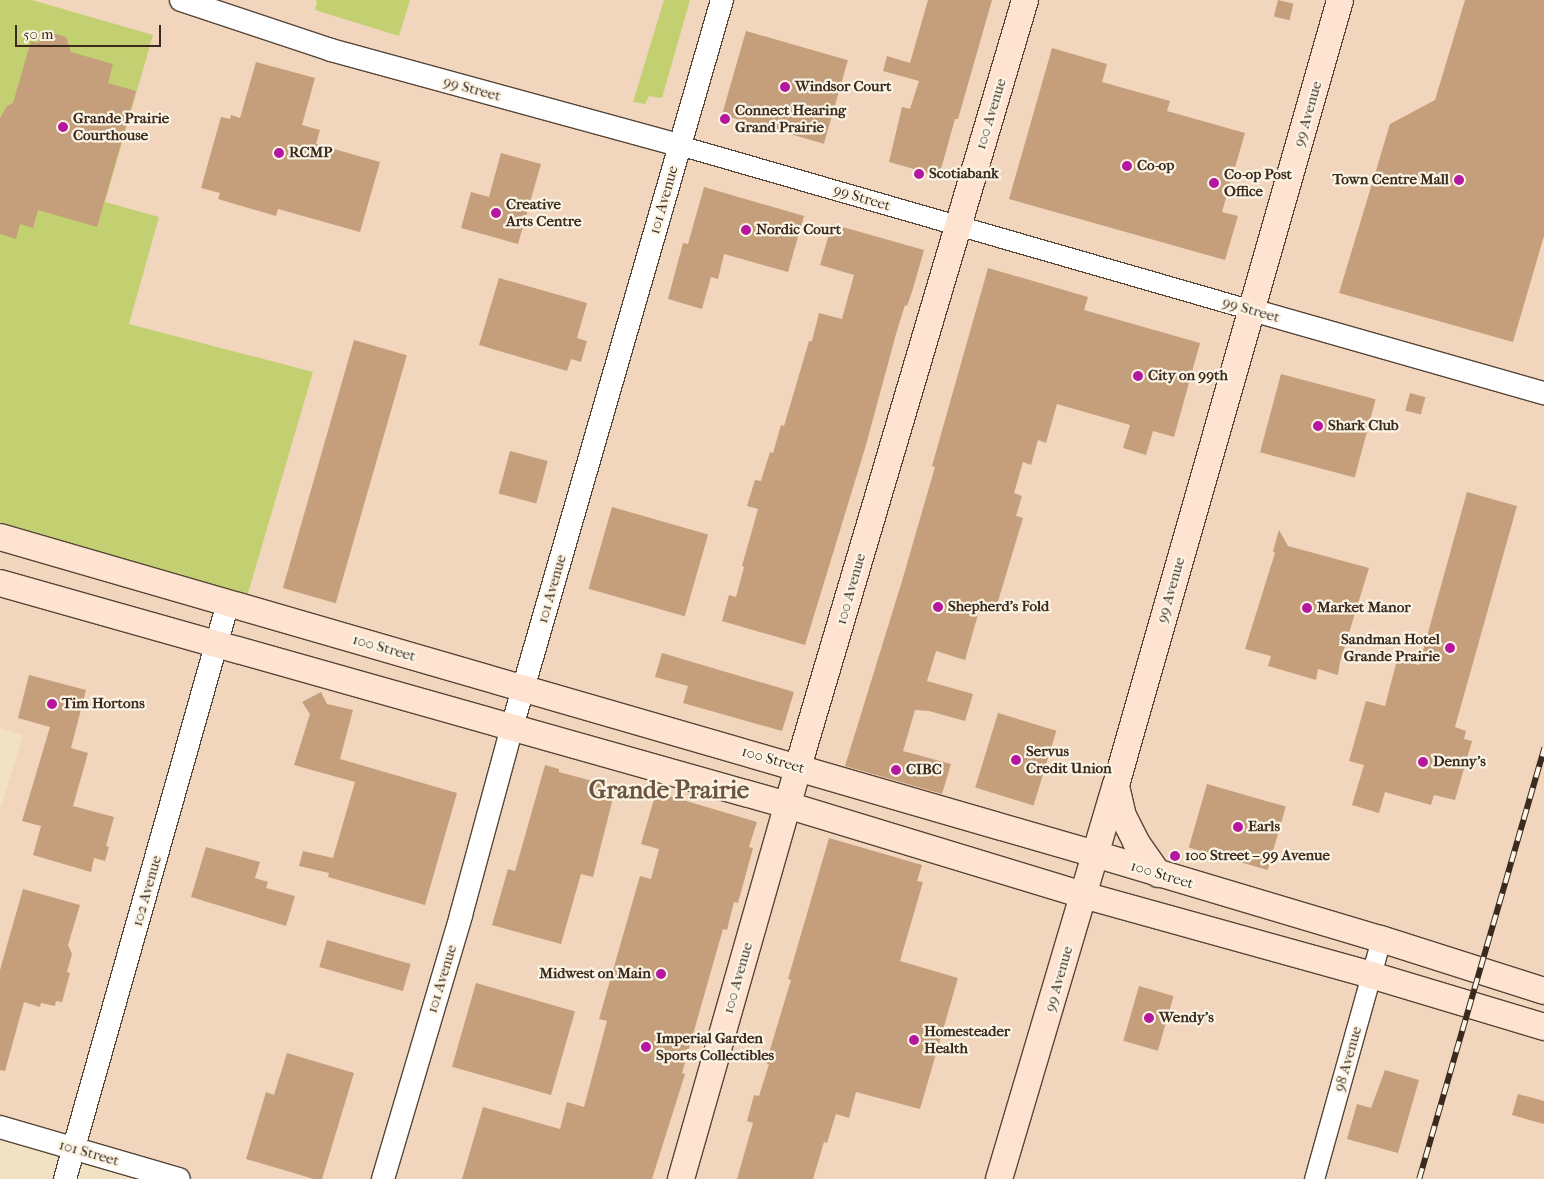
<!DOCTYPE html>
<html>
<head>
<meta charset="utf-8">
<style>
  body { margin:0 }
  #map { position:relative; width:1544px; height:1179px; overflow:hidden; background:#f0e2c3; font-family:"IM FELL French Canon",serif }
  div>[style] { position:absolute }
  .built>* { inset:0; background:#f1d5bd }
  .green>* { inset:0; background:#c3d072 }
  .building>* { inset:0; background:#c59f7b; transform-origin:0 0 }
  .roads { filter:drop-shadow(1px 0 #564637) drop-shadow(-1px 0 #564637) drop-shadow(0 1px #564637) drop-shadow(0 -1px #564637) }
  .minor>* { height:19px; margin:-9.5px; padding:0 9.5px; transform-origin:9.5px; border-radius:9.5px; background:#fff }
  .tertiary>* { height:22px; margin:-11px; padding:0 11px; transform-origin:11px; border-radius:11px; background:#fff }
  .secondary>* { height:26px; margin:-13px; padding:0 13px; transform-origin:13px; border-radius:13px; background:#fee3d1 }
  .rail>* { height:5.5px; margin-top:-2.75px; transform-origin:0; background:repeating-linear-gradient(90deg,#fcf5e5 0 11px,#3b2a1e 0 22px); box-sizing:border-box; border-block:1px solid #3b2a1e }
  .dots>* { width:14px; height:14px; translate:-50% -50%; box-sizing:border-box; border:2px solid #fcf5e5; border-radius:50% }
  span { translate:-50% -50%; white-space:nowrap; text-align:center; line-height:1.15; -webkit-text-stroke:4.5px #fcf5e5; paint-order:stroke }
  .poi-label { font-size:15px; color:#3b2a1e; font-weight:700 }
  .left { translate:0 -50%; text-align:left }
  .right { translate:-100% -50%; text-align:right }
  .street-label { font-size:15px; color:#3b2a1e }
  .town-label { font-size:25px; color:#6b533f; font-weight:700 }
  .scale { position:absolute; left:15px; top:25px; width:146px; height:22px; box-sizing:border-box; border:2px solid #3b2a1e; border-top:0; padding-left:6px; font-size:15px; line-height:18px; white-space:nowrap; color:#3b2a1e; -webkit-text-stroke:4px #fcf5e5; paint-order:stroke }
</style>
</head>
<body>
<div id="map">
  <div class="built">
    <div style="clip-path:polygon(0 0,1544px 0,1544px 1179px,179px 1179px,0 1127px,0 810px,23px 735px,0 728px)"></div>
  </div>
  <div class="green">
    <div style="clip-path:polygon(0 0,32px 0,153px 35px,105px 202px,159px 217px,129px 324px,313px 372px,244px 607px,0 537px)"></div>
    <div style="clip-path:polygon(314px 0,410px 0,399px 36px,315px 10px,317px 1px)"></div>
    <div style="clip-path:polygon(664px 0,690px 0,662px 98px,649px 96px,645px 104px,633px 102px)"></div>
  </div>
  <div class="building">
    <div style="clip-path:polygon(928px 0,992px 0,958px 119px,955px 119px,939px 176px,889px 162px,902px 107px,910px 109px,919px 81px,883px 71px,887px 56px,910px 63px)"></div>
    <div style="left:1278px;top:0;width:16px;height:17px;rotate:14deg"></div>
    <div style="clip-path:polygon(1465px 0,1544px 0,1544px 236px,1513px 342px,1339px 293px,1390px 124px,1435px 100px)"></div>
    <div style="clip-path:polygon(45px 31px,66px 37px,71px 52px,113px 64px,108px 83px,136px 91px,97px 227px,38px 210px,33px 228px,20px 224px,16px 239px,0 234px,0 118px,7px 106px,13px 103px,31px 41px,38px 43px)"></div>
    <div style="left:746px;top:31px;width:106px;height:87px;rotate:16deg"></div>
    <div style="clip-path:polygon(1052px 48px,1107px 64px,1102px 82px,1170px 101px,1167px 111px,1245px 133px,1222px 212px,1238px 216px,1225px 260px,1009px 199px)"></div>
    <div style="clip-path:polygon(256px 62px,315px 78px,302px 125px,320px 130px,316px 144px,380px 162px,360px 232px,278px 209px,276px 216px,218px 199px,220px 193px,201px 188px,221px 117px,230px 119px,231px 115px,240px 118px)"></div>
    <div style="clip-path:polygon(501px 153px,541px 164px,518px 244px,461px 228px,471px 192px,489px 197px)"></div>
    <div style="clip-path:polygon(704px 187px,804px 216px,788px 272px,724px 254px,718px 279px,711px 277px,702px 309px,668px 299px,683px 243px,688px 244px)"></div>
    <div style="clip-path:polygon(832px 224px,924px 250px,912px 292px,907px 306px,905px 305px,896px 334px,866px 445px,805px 645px,722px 621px,729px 595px,736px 597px,744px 567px,742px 566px,758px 509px,747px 506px,755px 480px,761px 481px,770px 452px,773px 453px,781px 425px,784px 426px,809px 341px,812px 341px,819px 313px,842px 319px,854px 275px,820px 265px)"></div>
    <div style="clip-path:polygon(988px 268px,1088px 297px,1084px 310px,1200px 343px,1174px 437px,1153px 431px,1146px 455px,1123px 448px,1130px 425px,1057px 404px,1046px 443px,1038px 440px,1031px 465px,1023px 462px,1014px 493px,1022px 496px,1016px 516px,1023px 518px,996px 608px,981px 604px,965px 660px,936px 651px,927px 681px,973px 694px,965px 721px,929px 711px,915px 710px,903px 751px,951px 764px,942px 794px,845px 766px,902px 581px,935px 467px,932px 466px)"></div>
    <div style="clip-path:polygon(499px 278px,587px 303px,577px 338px,587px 341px,581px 362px,571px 359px,567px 371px,479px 345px)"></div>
    <div style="left:354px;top:340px;width:55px;height:258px;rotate:16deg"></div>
    <div style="left:1281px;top:374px;width:98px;height:81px;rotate:15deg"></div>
    <div style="left:1410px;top:393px;width:16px;height:18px;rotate:15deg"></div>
    <div style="left:510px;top:451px;width:39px;height:44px;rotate:15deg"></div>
    <div style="clip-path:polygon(1467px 492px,1517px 506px,1455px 727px,1466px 731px,1464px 739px,1472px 741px,1455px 800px,1434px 795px,1431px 805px,1385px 792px,1379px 813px,1352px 805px,1364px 765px,1349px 761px,1366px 701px,1385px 706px,1397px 660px,1419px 665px)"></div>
    <div style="left:612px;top:507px;width:100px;height:85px;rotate:16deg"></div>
    <div style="clip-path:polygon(1279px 530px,1288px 546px,1369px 568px,1340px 662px,1338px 675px,1318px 669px,1316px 680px,1268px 666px,1271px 656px,1245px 649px,1275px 553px,1273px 551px)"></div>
    <div style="clip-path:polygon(662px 653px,794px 692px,782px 731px,683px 703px,688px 686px,655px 677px)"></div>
    <div style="clip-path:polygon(29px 675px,86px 690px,71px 748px,88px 753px,73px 806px,114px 817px,106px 846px,109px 847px,105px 861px,94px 858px,91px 872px,33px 855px,41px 826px,22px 821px,50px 727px,18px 718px)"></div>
    <div style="clip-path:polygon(321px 692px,327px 704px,353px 710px,340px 759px,457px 793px,425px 905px,328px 877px,329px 873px,299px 866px,303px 851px,333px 858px,355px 782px,294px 765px,310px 714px,302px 702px)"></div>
    <div style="left:998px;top:713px;width:61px;height:78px;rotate:17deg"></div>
    <div style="clip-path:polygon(545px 765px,559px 769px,559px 772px,607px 785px,605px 791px,614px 794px,593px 877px,581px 874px,561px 944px,492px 925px,508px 869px,515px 871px)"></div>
    <div style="left:1207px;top:784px;width:82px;height:66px;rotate:16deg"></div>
    <div style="clip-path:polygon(656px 792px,757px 822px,749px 847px,753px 848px,738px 903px,734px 902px,727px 930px,723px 929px,682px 1073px,685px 1074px,652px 1179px,462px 1179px,483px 1107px,560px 1129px,567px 1102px,584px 1107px,607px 1021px,599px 1019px,640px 876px,651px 879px,659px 849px,641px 844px)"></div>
    <div style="clip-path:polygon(829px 838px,922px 865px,917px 881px,923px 882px,900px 961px,958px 978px,920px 1109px,856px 1092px,849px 1118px,836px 1114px,827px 1143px,824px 1142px,813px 1179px,737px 1179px,753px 1123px,747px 1121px,754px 1095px,759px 1096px,769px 1064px,766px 1063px,791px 980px,788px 979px)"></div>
    <div style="clip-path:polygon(206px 847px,260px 862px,255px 878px,268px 882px,266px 888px,295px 896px,286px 926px,191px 897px)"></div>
    <div style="clip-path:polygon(23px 889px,80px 905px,68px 945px,72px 954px,67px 972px,70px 973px,62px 1002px,56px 1001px,55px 1006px,41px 1003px,40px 1007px,24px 1002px,5px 1071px,0 1070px,0 970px)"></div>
    <div style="left:327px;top:940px;width:87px;height:28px;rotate:16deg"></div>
    <div style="left:476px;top:983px;width:103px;height:87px;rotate:16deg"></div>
    <div style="left:1139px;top:986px;width:36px;height:57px;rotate:16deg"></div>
    <div style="clip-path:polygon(287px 1053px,354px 1073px,322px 1179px,314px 1179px,246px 1159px,266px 1092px,274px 1095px)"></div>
    <div style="clip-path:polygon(1385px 1070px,1419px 1080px,1398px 1153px,1347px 1139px,1357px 1104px,1371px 1108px)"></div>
    <div style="clip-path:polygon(1518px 1094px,1544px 1101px,1544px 1124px,1512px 1115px)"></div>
  </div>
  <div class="roads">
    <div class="minor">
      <div style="left:679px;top:145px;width:596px;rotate:16.06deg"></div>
      <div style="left:1314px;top:1179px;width:249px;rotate:-74.4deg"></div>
    </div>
    <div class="tertiary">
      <div style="left:181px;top:0;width:158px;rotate:18.4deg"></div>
      <div style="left:331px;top:50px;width:361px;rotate:15.3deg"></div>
      <div style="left:1252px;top:310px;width:304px;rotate:15.9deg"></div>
      <div style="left:0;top:1127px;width:186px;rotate:16.2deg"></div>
      <div style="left:65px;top:1179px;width:599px;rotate:-74.2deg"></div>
      <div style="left:383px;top:1179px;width:275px;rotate:-73.5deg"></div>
      <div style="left:461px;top:915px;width:195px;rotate:-74.8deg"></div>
      <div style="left:512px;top:727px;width:757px;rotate:-73.89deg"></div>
    </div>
    <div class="secondary">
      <div style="left:0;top:537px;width:1140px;rotate:16.15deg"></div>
      <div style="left:1095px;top:854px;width:298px;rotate:16.6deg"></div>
      <div style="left:1381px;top:939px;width:171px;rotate:17.7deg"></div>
      <div style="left:0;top:583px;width:818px;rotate:15.75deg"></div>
      <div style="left:787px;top:805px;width:309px;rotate:16.9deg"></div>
      <div style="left:1083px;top:895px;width:299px;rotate:15.5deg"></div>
      <div style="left:1371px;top:975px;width:181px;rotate:16.7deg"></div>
      <div style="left:1116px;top:786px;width:31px;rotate:77deg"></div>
      <div style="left:1123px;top:816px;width:29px;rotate:63deg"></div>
      <div style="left:1136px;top:842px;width:39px;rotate:55deg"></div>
      <div style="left:681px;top:1179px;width:428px;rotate:-74.1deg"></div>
      <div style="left:798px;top:767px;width:800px;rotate:-73.51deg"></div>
      <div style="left:999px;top:1179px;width:411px;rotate:-73.5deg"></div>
      <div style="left:1116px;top:785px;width:816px;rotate:-74.07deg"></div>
    </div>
  </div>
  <div class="rail">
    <div style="left:1419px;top:1179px;width:449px;rotate:-73.8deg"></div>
  </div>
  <div class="dots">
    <div style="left:785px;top:87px;background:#b5179e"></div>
    <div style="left:725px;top:119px;background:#b5179e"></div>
    <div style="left:63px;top:127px;background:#b5179e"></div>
    <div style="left:279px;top:153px;background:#b5179e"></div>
    <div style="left:1127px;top:166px;background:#b5179e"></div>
    <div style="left:919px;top:174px;background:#b5179e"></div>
    <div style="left:1459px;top:180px;background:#b5179e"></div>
    <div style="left:1214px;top:183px;background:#b5179e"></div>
    <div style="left:496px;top:213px;background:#b5179e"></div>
    <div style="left:746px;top:230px;background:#b5179e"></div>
    <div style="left:1138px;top:376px;background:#b5179e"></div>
    <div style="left:1318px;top:426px;background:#b5179e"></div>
    <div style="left:938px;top:607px;background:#b5179e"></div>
    <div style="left:1307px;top:608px;background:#b5179e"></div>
    <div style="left:1450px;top:648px;background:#b5179e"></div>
    <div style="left:52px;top:704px;background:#b5179e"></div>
    <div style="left:1016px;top:760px;background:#b5179e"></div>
    <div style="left:1423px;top:762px;background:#b5179e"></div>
    <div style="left:896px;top:770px;background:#b5179e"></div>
    <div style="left:1238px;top:827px;background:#b5179e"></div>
    <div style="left:1175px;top:856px;background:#b5179e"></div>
    <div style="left:661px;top:974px;background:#b5179e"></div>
    <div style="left:1149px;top:1018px;background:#b5179e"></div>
    <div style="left:914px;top:1040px;background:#b5179e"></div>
    <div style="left:646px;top:1047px;background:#b5179e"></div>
  </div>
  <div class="poi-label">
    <span class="left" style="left:795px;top:87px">Windsor Court</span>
    <span class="left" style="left:735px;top:119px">Connect Hearing<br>Grand Prairie</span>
    <span class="left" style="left:73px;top:127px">Grande Prairie<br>Courthouse</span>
    <span class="left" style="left:289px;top:153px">RCMP</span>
    <span class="left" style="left:1137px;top:166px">Co-op</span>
    <span class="left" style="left:929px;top:174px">Scotiabank</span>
    <span class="left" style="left:1224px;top:183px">Co-op Post<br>Office</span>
    <span class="right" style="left:1449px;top:180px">Town Centre Mall</span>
    <span class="left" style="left:506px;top:213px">Creative<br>Arts Centre</span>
    <span class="left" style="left:756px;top:230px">Nordic Court</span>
    <span class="left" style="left:1148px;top:376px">City on 99th</span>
    <span class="left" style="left:1328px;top:426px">Shark Club</span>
    <span class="left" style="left:948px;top:607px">Shepherd's Fold</span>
    <span class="left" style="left:1317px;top:608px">Market Manor</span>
    <span class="right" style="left:1440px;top:648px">Sandman Hotel<br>Grande Prairie</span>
    <span class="left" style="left:62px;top:704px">Tim Hortons</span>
    <span class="left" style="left:1026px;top:760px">Servus<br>Credit Union</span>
    <span class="left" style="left:1433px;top:762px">Denny's</span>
    <span class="left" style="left:906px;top:770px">CIBC</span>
    <span class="left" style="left:1248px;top:827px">Earls</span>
    <span class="left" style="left:1185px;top:856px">100 Street – 99 Avenue</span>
    <span class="right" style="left:651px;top:974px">Midwest on Main</span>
    <span class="left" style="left:1159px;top:1018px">Wendy's</span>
    <span class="left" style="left:924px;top:1040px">Homesteader<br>Health</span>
    <span class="left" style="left:656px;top:1047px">Imperial Garden<br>Sports Collectibles</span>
  </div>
  <div class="street-label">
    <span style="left:472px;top:89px;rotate:15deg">99 Street</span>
    <span style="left:991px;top:114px;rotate:-73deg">100 Avenue</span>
    <span style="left:1308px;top:114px;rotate:-74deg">99 Avenue</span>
    <span style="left:862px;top:198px;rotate:17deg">99 Street</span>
    <span style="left:664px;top:200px;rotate:-74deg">101 Avenue</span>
    <span style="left:1251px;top:310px;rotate:16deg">99 Street</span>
    <span style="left:552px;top:589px;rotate:-74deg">101 Avenue</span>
    <span style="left:851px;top:589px;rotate:-74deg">100 Avenue</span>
    <span style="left:1171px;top:590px;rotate:-74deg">99 Avenue</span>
    <span style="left:384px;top:648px;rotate:16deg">100 Street</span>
    <span style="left:773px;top:760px;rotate:16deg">100 Street</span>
    <span style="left:1162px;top:875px;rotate:17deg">100 Street</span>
    <span style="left:147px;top:891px;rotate:-74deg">102 Avenue</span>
    <span style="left:738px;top:978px;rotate:-74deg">100 Avenue</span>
    <span style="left:442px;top:979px;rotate:-73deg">101 Avenue</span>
    <span style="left:1059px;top:979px;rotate:-74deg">99 Avenue</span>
    <span style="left:1348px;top:1059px;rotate:-74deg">98 Avenue</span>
    <span style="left:89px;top:1153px;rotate:16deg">101 Street</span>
  </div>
  <div class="town-label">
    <span style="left:669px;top:790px">Grande Prairie</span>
  </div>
  <div class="scale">50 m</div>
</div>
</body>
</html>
